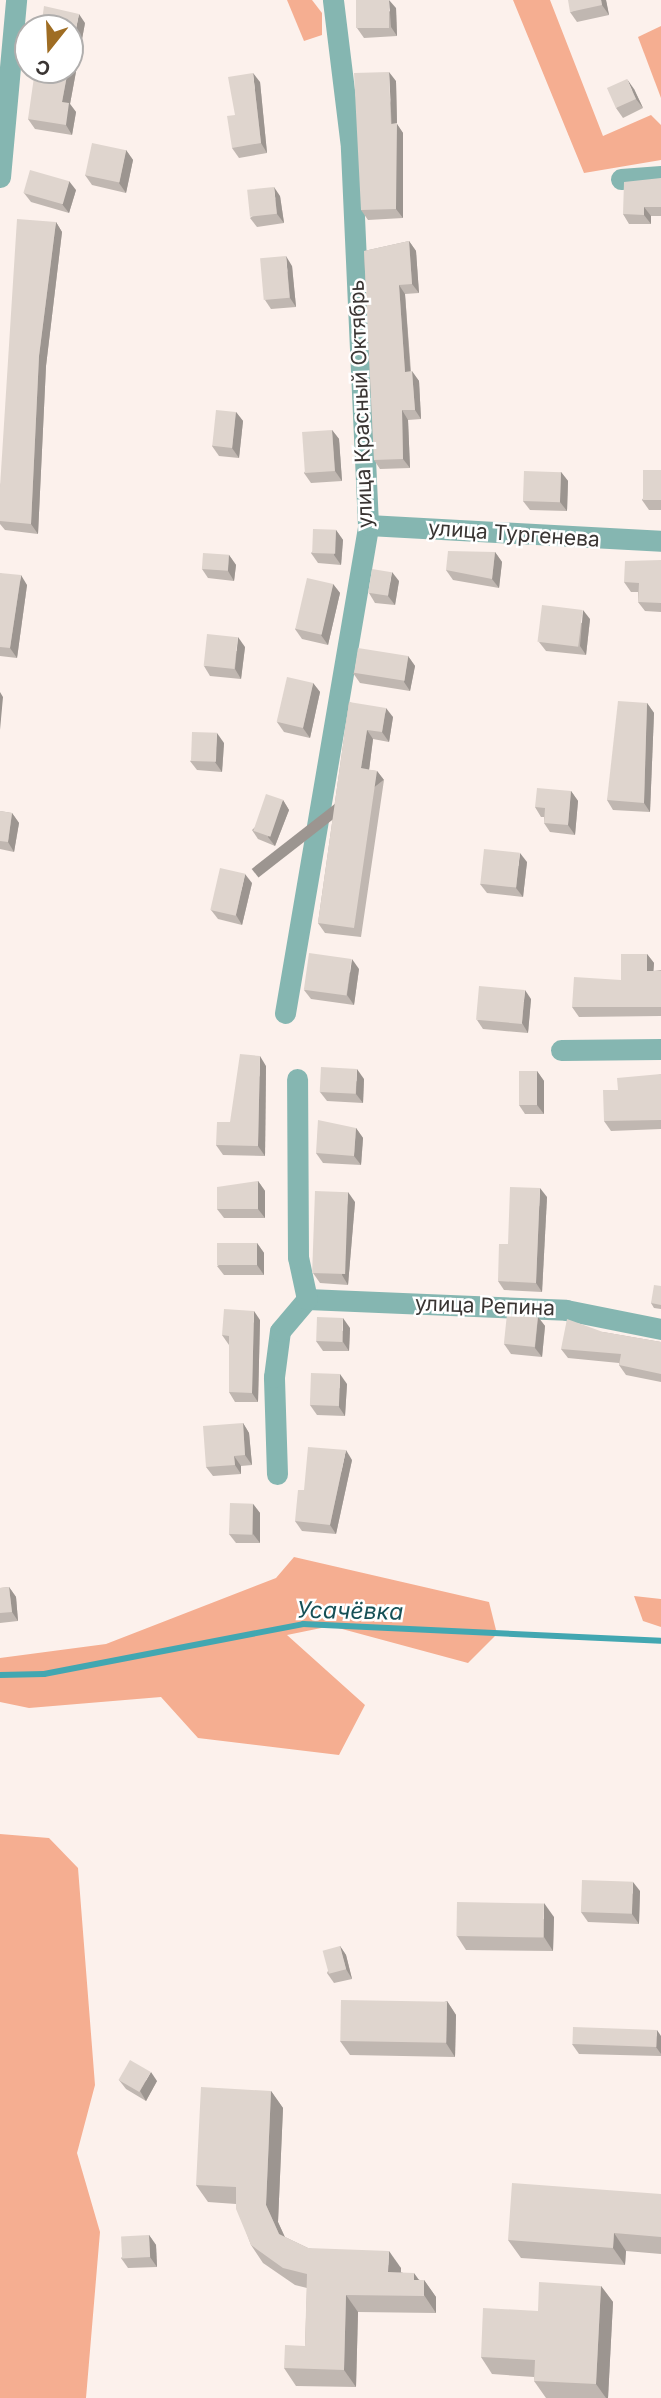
<!DOCTYPE html>
<html>
<head>
<meta charset="utf-8">
<style>
  body { margin:0 }
  #map { position:relative; width:661px; height:2398px; overflow:hidden; background:#fcf1ec; font-family:Inter,sans-serif }
  div>[style] { position:absolute }
  .forest>* { inset:0; background:#f5ae91 }
  .stream>* { height:6px; margin:-3px; padding:0 3px; transform-origin:3px; border-radius:3px; background:#42a7b1 }
  .minor>* { height:21px; margin:-10.5px; padding:0 10.5px; transform-origin:10.5px; border-radius:10.5px; background:#85b6b1 }
  .wall>* { inset:0; background:#c0b7b1 }
  .shaded-wall>* { inset:0; background:#9c9590; transform-origin:0 0 }
  .building>* { inset:0; background:#dfd5ce; transform-origin:0 0 }
  span { translate:-50% -50%; white-space:nowrap; text-align:center; line-height:1.15; -webkit-text-stroke:5px #fff; paint-order:stroke }
  .street-label { font-size:21px; color:#3a3533 }
  .water-label { font-size:23px; color:#165056; font-style:italic }
  .north { position:absolute; left:14px; top:14px; width:70px; height:70px; box-sizing:border-box; background:#fff; border:2px solid #b0aead; border-radius:50%; rotate:198deg; font-size:19px; font-weight:700; line-height:28px; text-align:center; color:#3a3533 }
  .north::after { content:''; display:block; margin:auto; width:24px; height:32px; background:#9f6d23; clip-path:polygon(50% 0,100% 100%,50% 72%,0 100%) }
</style>
</head>
<body>
<div id="map">
  <div class="forest">
    <div style="clip-path:polygon(287px 0,312px 0,322px 13px,322px 35px,304px 41px)"></div>
    <div style="clip-path:polygon(513px 0,550px 0,603px 136px,651px 115px,661px 125px,661px 160px,584px 173px)"></div>
    <div style="clip-path:polygon(661px 26px,661px 98px,638px 37px)"></div>
    <div style="clip-path:polygon(294px 1557px,489px 1602px,497px 1634px,468px 1663px,331px 1626px,287px 1635px,365px 1705px,339px 1755px,198px 1738px,161px 1697px,29px 1708px,0 1702px,0 1658px,106px 1644px,276px 1578px)"></div>
    <div style="clip-path:polygon(634px 1596px,661px 1599px,661px 1627px,643px 1621px)"></div>
    <div style="clip-path:polygon(0 1834px,49px 1838px,78px 1868px,95px 2085px,77px 2153px,100px 2232px,86px 2398px,0 2398px)"></div>
  </div>
  <div class="stream">
    <div style="left:0;top:1675px;width:44px;rotate:-1.3deg"></div>
    <div style="left:44px;top:1674px;width:264px;rotate:-10.9deg"></div>
    <div style="left:303px;top:1624px;width:358px;rotate:2.7deg"></div>
  </div>
  <div class="minor">
    <div style="left:0;top:177px;width:178px;rotate:-84.8deg"></div>
    <div style="left:621px;top:179px;width:40px;rotate:-4.3deg"></div>
    <div style="left:368px;top:525px;width:293px;rotate:3.1deg"></div>
    <div style="left:285px;top:1013px;width:495px;rotate:-80.3deg"></div>
    <div style="left:368px;top:525px;width:378px;rotate:-92.6deg"></div>
    <div style="left:351px;top:147px;width:148px;rotate:-97deg"></div>
    <div style="left:561px;top:1050px;width:100px;rotate:-0.6deg"></div>
    <div style="left:307px;top:1299px;width:259px;rotate:2.4deg"></div>
    <div style="left:566px;top:1310px;width:97px;rotate:11.3deg"></div>
    <div style="left:277px;top:1474px;width:97px;rotate:-91.8deg"></div>
    <div style="left:274px;top:1377px;width:46px;rotate:-82.6deg"></div>
    <div style="left:280px;top:1331px;width:42px;rotate:-49.8deg"></div>
    <div style="left:307px;top:1299px;width:43px;rotate:-102.1deg"></div>
    <div style="left:298px;top:1257px;width:178px;rotate:-90.3deg"></div>
  </div>
  <div class="wall">
    <div style="clip-path:polygon(606px 0,609px 15px,577px 22px,570px 12px)"></div>
    <div style="clip-path:polygon(396px 8px,397px 36px,364px 38px,357px 28px)"></div>
    <div style="clip-path:polygon(85px 23px,70px 104px,76px 112px,72px 135px,35px 129px,28px 119px)"></div>
    <div style="clip-path:polygon(396px 81px,397px 124px,403px 133px,403px 218px,368px 220px,361px 210px)"></div>
    <div style="clip-path:polygon(260px 82px,267px 153px,239px 158px,232px 148px,235px 115px)"></div>
    <div style="clip-path:polygon(634px 89px,643px 108px,623px 118px,616px 108px)"></div>
    <div style="clip-path:polygon(126px 150px,133px 160px,126px 193px,92px 185px,85px 175px)"></div>
    <div style="clip-path:polygon(661px 178px,661px 216px,651px 216px,651px 224px,629px 224px,623px 214px)"></div>
    <div style="clip-path:polygon(76px 190px,69px 213px,31px 202px,24px 193px)"></div>
    <div style="clip-path:polygon(280px 196px,284px 223px,257px 227px,250px 218px)"></div>
    <div style="clip-path:polygon(56px 222px,62px 232px,46px 366px,38px 534px,5px 530px,0 524px,0 487px)"></div>
    <div style="clip-path:polygon(409px 241px,416px 251px,419px 293px,405px 294px,411px 371px,419px 381px,421px 419px,408px 420px,410px 468px,380px 469px,374px 460px,364px 251px)"></div>
    <div style="clip-path:polygon(292px 266px,296px 307px,271px 309px,265px 300px)"></div>
    <div style="clip-path:polygon(236px 412px,243px 421px,239px 458px,219px 456px,212px 446px)"></div>
    <div style="clip-path:polygon(332px 430px,339px 439px,342px 481px,311px 483px,304px 473px)"></div>
    <div style="clip-path:polygon(661px 470px,661px 510px,649px 510px,642px 500px)"></div>
    <div style="clip-path:polygon(561px 472px,568px 481px,567px 511px,530px 510px,523px 501px)"></div>
    <div style="clip-path:polygon(336px 530px,343px 540px,341px 565px,318px 563px,311px 553px)"></div>
    <div style="clip-path:polygon(495px 552px,502px 562px,499px 588px,453px 580px,446px 570px)"></div>
    <div style="clip-path:polygon(229px 555px,236px 565px,234px 581px,208px 578px,202px 569px)"></div>
    <div style="clip-path:polygon(661px 560px,661px 612px,645px 611px,638px 602px,638px 592px,631px 592px,624px 582px)"></div>
    <div style="clip-path:polygon(0 573px,27px 585px,17px 658px,0 656px)"></div>
    <div style="clip-path:polygon(399px 581px,395px 605px,375px 603px,369px 593px)"></div>
    <div style="clip-path:polygon(333px 584px,340px 593px,328px 645px,302px 639px,295px 629px)"></div>
    <div style="clip-path:polygon(590px 619px,586px 655px,546px 651px,539px 642px)"></div>
    <div style="clip-path:polygon(245px 647px,241px 679px,210px 676px,204px 666px)"></div>
    <div style="clip-path:polygon(408px 656px,415px 666px,410px 691px,360px 683px,353px 673px)"></div>
    <div style="clip-path:polygon(313px 683px,320px 692px,310px 738px,284px 732px,277px 722px)"></div>
    <div style="clip-path:polygon(349px 702px,393px 717px,389px 742px,373px 739px,369px 770px,377px 771px,384px 780px,361px 937px,325px 933px,318px 923px)"></div>
    <div style="clip-path:polygon(647px 703px,654px 713px,650px 812px,613px 810px,607px 800px)"></div>
    <div style="clip-path:polygon(224px 743px,222px 772px,197px 770px,190px 761px)"></div>
    <div style="clip-path:polygon(571px 791px,578px 801px,575px 835px,550px 832px,544px 823px,544px 817px,541px 817px,535px 807px)"></div>
    <div style="clip-path:polygon(283px 800px,289px 810px,275px 846px,258px 839px,252px 830px)"></div>
    <div style="clip-path:polygon(0 811px,12px 813px,19px 823px,14px 852px,0 849px)"></div>
    <div style="clip-path:polygon(527px 862px,523px 897px,487px 893px,480px 884px)"></div>
    <div style="clip-path:polygon(252px 883px,242px 925px,218px 919px,211px 910px)"></div>
    <div style="clip-path:polygon(647px 954px,654px 963px,653px 971px,661px 970px,661px 1016px,579px 1017px,572px 1007px,621px 980px)"></div>
    <div style="clip-path:polygon(359px 969px,354px 1005px,311px 999px,304px 990px)"></div>
    <div style="clip-path:polygon(531px 999px,528px 1033px,483px 1029px,477px 1020px)"></div>
    <div style="clip-path:polygon(266px 1066px,265px 1156px,223px 1155px,216px 1145px)"></div>
    <div style="clip-path:polygon(537px 1071px,544px 1081px,544px 1114px,525px 1114px,519px 1105px)"></div>
    <div style="clip-path:polygon(661px 1074px,661px 1129px,611px 1131px,604px 1121px,618px 1090px)"></div>
    <div style="clip-path:polygon(364px 1079px,363px 1103px,327px 1101px,320px 1092px)"></div>
    <div style="clip-path:polygon(356px 1128px,363px 1138px,361px 1165px,323px 1163px,316px 1153px)"></div>
    <div style="clip-path:polygon(258px 1181px,265px 1191px,265px 1218px,224px 1218px,217px 1209px)"></div>
    <div style="clip-path:polygon(547px 1197px,542px 1292px,504px 1290px,498px 1281px,508px 1244px)"></div>
    <div style="clip-path:polygon(355px 1202px,348px 1285px,320px 1283px,313px 1273px)"></div>
    <div style="clip-path:polygon(257px 1243px,264px 1253px,264px 1275px,224px 1275px,217px 1266px)"></div>
    <div style="clip-path:polygon(661px 1286px,661px 1309px,654px 1308px,651px 1303px)"></div>
    <div style="clip-path:polygon(538px 1317px,545px 1326px,542px 1357px,511px 1354px,504px 1344px)"></div>
    <div style="clip-path:polygon(260px 1320px,258px 1402px,235px 1402px,229px 1392px,229px 1345px,222px 1335px)"></div>
    <div style="clip-path:polygon(350px 1328px,349px 1351px,323px 1351px,316px 1341px)"></div>
    <div style="clip-path:polygon(603px 1332px,661px 1342px,661px 1382px,626px 1375px,619px 1365px,619px 1363px,568px 1358px,561px 1349px)"></div>
    <div style="clip-path:polygon(347px 1384px,345px 1416px,317px 1415px,310px 1405px)"></div>
    <div style="clip-path:polygon(243px 1423px,249px 1433px,252px 1465px,241px 1466px,241px 1474px,213px 1476px,206px 1467px)"></div>
    <div style="clip-path:polygon(352px 1460px,336px 1534px,302px 1531px,295px 1521px)"></div>
    <div style="clip-path:polygon(253px 1504px,260px 1513px,260px 1543px,236px 1543px,229px 1534px)"></div>
    <div style="clip-path:polygon(9px 1587px,16px 1597px,18px 1621px,0 1623px,0 1588px)"></div>
    <div style="clip-path:polygon(640px 1891px,639px 1924px,588px 1922px,581px 1912px)"></div>
    <div style="clip-path:polygon(554px 1917px,553px 1951px,466px 1950px,457px 1936px)"></div>
    <div style="clip-path:polygon(340px 1946px,346px 1955px,352px 1979px,334px 1983px,327px 1973px)"></div>
    <div style="clip-path:polygon(447px 2001px,456px 2015px,455px 2057px,350px 2055px,340px 2041px)"></div>
    <div style="clip-path:polygon(661px 2036px,661px 2056px,579px 2054px,572px 2044px)"></div>
    <div style="clip-path:polygon(119px 2080px,157px 2081px,146px 2101px,126px 2089px)"></div>
    <div style="clip-path:polygon(271px 2091px,283px 2108px,278px 2222px,285px 2237px,308px 2248px,401px 2268px,401px 2272px,420px 2280px,424px 2280px,436px 2297px,436px 2313px,358px 2312px,356px 2387px,296px 2386px,284px 2368px,305px 2346px,307px 2288px,295px 2285px,263px 2263px,251px 2245px,236px 2204px,208px 2202px,196px 2185px)"></div>
    <div style="clip-path:polygon(661px 2194px,661px 2254px,626px 2251px,625px 2265px,521px 2258px,508px 2240px)"></div>
    <div style="clip-path:polygon(149px 2235px,156px 2245px,157px 2267px,128px 2268px,121px 2258px)"></div>
    <div style="clip-path:polygon(601px 2286px,613px 2302px,608px 2398px,546px 2398px,534px 2381px,534px 2377px,492px 2374px,481px 2357px,538px 2311px)"></div>
  </div>
  <div class="shaded-wall">
    <div style="clip-path:polygon(389px 0,396px 8px,397px 36px,391px 27px)"></div>
    <div style="clip-path:polygon(601px 0,606px 0,609px 15px,602px 5px)"></div>
    <div style="clip-path:polygon(79px 14px,85px 23px,70px 104px,76px 112px,72px 135px,66px 125px,62px 102px,68px 70px,70px 70px,70px 58px)"></div>
    <div style="clip-path:polygon(389px 72px,396px 81px,397px 124px,403px 133px,403px 218px,396px 209px)"></div>
    <div style="clip-path:polygon(253px 73px,260px 82px,267px 153px,261px 143px)"></div>
    <div style="clip-path:polygon(627px 79px,634px 89px,643px 108px,636px 99px)"></div>
    <div style="clip-path:polygon(126px 150px,133px 160px,126px 193px,119px 183px)"></div>
    <div style="clip-path:polygon(69px 181px,76px 190px,69px 213px,62px 204px)"></div>
    <div style="clip-path:polygon(274px 187px,280px 196px,284px 223px,277px 214px)"></div>
    <div style="clip-path:polygon(644px 207px,651px 216px,651px 224px,644px 215px)"></div>
    <div style="clip-path:polygon(56px 222px,62px 232px,46px 366px,38px 534px,31px 524px,39px 356px)"></div>
    <div style="clip-path:polygon(409px 241px,416px 251px,419px 293px,412px 284px)"></div>
    <div style="clip-path:polygon(286px 256px,292px 266px,296px 307px,290px 298px)"></div>
    <div style="clip-path:polygon(399px 285px,405px 294px,411px 381px,405px 372px)"></div>
    <div style="clip-path:polygon(412px 371px,419px 381px,421px 419px,415px 410px)"></div>
    <div style="clip-path:polygon(402px 410px,408px 420px,410px 468px,403px 459px)"></div>
    <div style="clip-path:polygon(236px 412px,243px 421px,239px 458px,232px 448px)"></div>
    <div style="clip-path:polygon(332px 430px,339px 439px,342px 481px,335px 471px)"></div>
    <div style="clip-path:polygon(561px 472px,568px 481px,567px 511px,560px 502px)"></div>
    <div style="clip-path:polygon(336px 530px,343px 540px,341px 565px,334px 555px)"></div>
    <div style="clip-path:polygon(495px 552px,502px 562px,499px 588px,492px 579px)"></div>
    <div style="clip-path:polygon(229px 555px,236px 565px,234px 581px,228px 571px)"></div>
    <div style="clip-path:polygon(392px 572px,399px 581px,395px 605px,388px 596px)"></div>
    <div style="clip-path:polygon(21px 575px,27px 585px,17px 658px,10px 648px)"></div>
    <div style="clip-path:polygon(333px 584px,340px 593px,328px 645px,321px 635px)"></div>
    <div style="clip-path:polygon(583px 610px,590px 619px,586px 655px,580px 646px)"></div>
    <div style="clip-path:polygon(238px 637px,245px 647px,241px 679px,235px 669px)"></div>
    <div style="clip-path:polygon(408px 656px,415px 666px,410px 691px,404px 682px)"></div>
    <div style="clip-path:polygon(313px 683px,320px 692px,310px 738px,303px 728px)"></div>
    <div style="clip-path:polygon(0 692px,3px 697px,0 730px)"></div>
    <div style="clip-path:polygon(647px 703px,654px 713px,650px 812px,644px 803px)"></div>
    <div style="clip-path:polygon(386px 708px,393px 717px,389px 742px,382px 732px)"></div>
    <div style="clip-path:polygon(367px 730px,373px 739px,368px 778px,361px 768px)"></div>
    <div style="clip-path:polygon(217px 733px,224px 743px,222px 772px,215px 762px)"></div>
    <div style="left:377px;top:771px;width:11px;height:159px;rotate:52deg"></div>
    <div style="clip-path:polygon(571px 791px,578px 801px,575px 835px,568px 825px)"></div>
    <div style="clip-path:polygon(283px 800px,289px 810px,275px 846px,268px 837px)"></div>
    <div style="clip-path:polygon(12px 813px,19px 823px,14px 852px,8px 842px)"></div>
    <div style="clip-path:polygon(520px 853px,527px 862px,523px 897px,516px 888px)"></div>
    <div style="clip-path:polygon(245px 874px,252px 883px,242px 925px,236px 915px)"></div>
    <div style="clip-path:polygon(647px 954px,654px 963px,653px 980px,647px 971px)"></div>
    <div style="clip-path:polygon(352px 959px,359px 969px,354px 1005px,347px 995px)"></div>
    <div style="clip-path:polygon(525px 990px,531px 999px,528px 1033px,522px 1023px)"></div>
    <div style="clip-path:polygon(260px 1056px,266px 1066px,265px 1156px,258px 1146px)"></div>
    <div style="clip-path:polygon(357px 1069px,364px 1079px,363px 1103px,356px 1094px)"></div>
    <div style="clip-path:polygon(537px 1071px,544px 1081px,544px 1114px,537px 1105px)"></div>
    <div style="clip-path:polygon(356px 1128px,363px 1138px,361px 1165px,354px 1156px)"></div>
    <div style="clip-path:polygon(258px 1181px,265px 1191px,265px 1218px,258px 1209px)"></div>
    <div style="clip-path:polygon(540px 1188px,547px 1197px,542px 1292px,536px 1283px)"></div>
    <div style="clip-path:polygon(348px 1192px,355px 1202px,348px 1285px,342px 1275px)"></div>
    <div style="clip-path:polygon(257px 1243px,264px 1253px,264px 1275px,257px 1265px)"></div>
    <div style="clip-path:polygon(254px 1311px,260px 1320px,258px 1402px,252px 1393px)"></div>
    <div style="clip-path:polygon(538px 1317px,545px 1326px,542px 1357px,535px 1348px)"></div>
    <div style="clip-path:polygon(343px 1318px,350px 1328px,349px 1351px,343px 1342px)"></div>
    <div style="clip-path:polygon(340px 1374px,347px 1384px,345px 1416px,339px 1407px)"></div>
    <div style="clip-path:polygon(243px 1423px,249px 1433px,252px 1465px,245px 1455px)"></div>
    <div style="clip-path:polygon(346px 1450px,352px 1460px,336px 1534px,330px 1525px)"></div>
    <div style="clip-path:polygon(234px 1456px,241px 1466px,241px 1474px,235px 1465px)"></div>
    <div style="clip-path:polygon(253px 1504px,260px 1513px,260px 1543px,253px 1534px)"></div>
    <div style="clip-path:polygon(9px 1587px,16px 1597px,18px 1621px,12px 1612px)"></div>
    <div style="clip-path:polygon(633px 1882px,640px 1891px,639px 1924px,632px 1914px)"></div>
    <div style="clip-path:polygon(544px 1903px,554px 1917px,553px 1951px,544px 1937px)"></div>
    <div style="clip-path:polygon(340px 1946px,346px 1955px,352px 1979px,346px 1969px)"></div>
    <div style="clip-path:polygon(447px 2001px,456px 2015px,455px 2057px,446px 2043px)"></div>
    <div style="clip-path:polygon(657px 2030px,661px 2036px,661px 2054px,656px 2047px)"></div>
    <div style="clip-path:polygon(151px 2072px,157px 2081px,146px 2101px,140px 2091px)"></div>
    <div style="clip-path:polygon(271px 2091px,283px 2108px,278px 2222px,291px 2251px,279px 2234px,266px 2205px)"></div>
    <div style="clip-path:polygon(614px 2233px,626px 2251px,625px 2265px,613px 2248px)"></div>
    <div style="clip-path:polygon(149px 2235px,156px 2245px,157px 2267px,150px 2257px)"></div>
    <div style="clip-path:polygon(389px 2251px,401px 2268px,400px 2289px,388px 2272px)"></div>
    <div style="clip-path:polygon(414px 2273px,424px 2287px,424px 2280px,436px 2297px,436px 2313px,414px 2280px)"></div>
    <div style="clip-path:polygon(601px 2286px,613px 2302px,608px 2398px,606px 2398px,596px 2384px)"></div>
    <div style="clip-path:polygon(346px 2295px,358px 2312px,356px 2387px,344px 2370px)"></div>
  </div>
  <div class="building">
    <div style="left:356px;top:0;width:33px;height:28px"></div>
    <div style="clip-path:polygon(568px 0,601px 0,602px 5px,570px 12px)"></div>
    <div style="clip-path:polygon(44px 6px,79px 14px,70px 58px,70px 28px,41px 28px)"></div>
    <div style="clip-path:polygon(35px 70px,68px 70px,62px 102px,69px 103px,66px 125px,28px 119px)"></div>
    <div style="clip-path:polygon(389px 72px,391px 124px,397px 123px,396px 209px,361px 210px,354px 73px)"></div>
    <div style="clip-path:polygon(253px 73px,261px 143px,232px 148px,227px 116px,235px 115px,228px 77px)"></div>
    <div style="left:627px;top:79px;width:22px;height:22px;rotate:66deg"></div>
    <div style="left:92px;top:143px;width:35px;height:33px;rotate:12deg"></div>
    <div style="left:30px;top:170px;width:41px;height:24px;rotate:16deg"></div>
    <div style="clip-path:polygon(661px 178px,661px 207px,644px 207px,644px 215px,623px 214px,624px 182px)"></div>
    <div style="left:274px;top:187px;width:27px;height:27px;rotate:84deg"></div>
    <div style="clip-path:polygon(17px 219px,56px 222px,39px 356px,31px 524px,0 521px,0 487px)"></div>
    <div style="clip-path:polygon(409px 241px,412px 284px,399px 285px,405px 372px,412px 371px,415px 410px,402px 410px,403px 459px,374px 460px,364px 251px)"></div>
    <div style="left:286px;top:256px;width:42px;height:26px;rotate:85deg"></div>
    <div style="left:216px;top:410px;width:20px;height:36px;rotate:6deg"></div>
    <div style="left:332px;top:430px;width:41px;height:30px;rotate:86deg"></div>
    <div style="left:643px;top:470px;width:18px;height:30px"></div>
    <div style="left:524px;top:471px;width:37px;height:30px;rotate:2deg"></div>
    <div style="left:313px;top:529px;width:23px;height:24px;rotate:2deg"></div>
    <div style="clip-path:polygon(448px 551px,495px 552px,492px 579px,446px 570px)"></div>
    <div style="left:203px;top:553px;width:26px;height:16px;rotate:4deg"></div>
    <div style="clip-path:polygon(661px 560px,661px 603px,638px 602px,639px 583px,624px 582px,625px 561px)"></div>
    <div style="left:372px;top:569px;width:20px;height:24px;rotate:9deg"></div>
    <div style="clip-path:polygon(0 573px,21px 575px,10px 648px,0 647px)"></div>
    <div style="left:307px;top:578px;width:27px;height:52px;rotate:13deg"></div>
    <div style="left:542px;top:605px;width:41px;height:37px;rotate:7deg"></div>
    <div style="left:207px;top:634px;width:31px;height:32px;rotate:6deg"></div>
    <div style="left:358px;top:648px;width:51px;height:25px;rotate:9deg"></div>
    <div style="left:287px;top:677px;width:27px;height:46px;rotate:13deg"></div>
    <div style="clip-path:polygon(618px 701px,647px 703px,644px 803px,607px 800px)"></div>
    <div style="clip-path:polygon(349px 702px,386px 708px,382px 732px,367px 730px,361px 768px,377px 771px,354px 928px,318px 923px)"></div>
    <div style="left:192px;top:732px;width:25px;height:29px;rotate:2deg"></div>
    <div style="clip-path:polygon(537px 788px,571px 791px,568px 825px,544px 823px,545px 808px,535px 807px)"></div>
    <div style="left:266px;top:794px;width:18px;height:39px;rotate:19deg"></div>
    <div style="clip-path:polygon(0 811px,12px 813px,8px 842px,0 841px)"></div>
    <div style="left:484px;top:849px;width:36px;height:35px;rotate:6deg"></div>
    <div style="left:220px;top:868px;width:26px;height:43px;rotate:13deg"></div>
    <div style="left:309px;top:953px;width:43px;height:37px;rotate:8deg"></div>
    <div style="clip-path:polygon(621px 954px,647px 954px,647px 971px,661px 971px,661px 1007px,572px 1007px,574px 977px,621px 980px)"></div>
    <div style="left:479px;top:986px;width:46px;height:34px;rotate:5deg"></div>
    <div style="clip-path:polygon(240px 1054px,260px 1056px,258px 1146px,216px 1145px,217px 1122px,230px 1122px)"></div>
    <div style="left:321px;top:1067px;width:36px;height:25px;rotate:3deg"></div>
    <div style="left:519px;top:1071px;width:18px;height:34px"></div>
    <div style="clip-path:polygon(661px 1074px,661px 1120px,604px 1121px,603px 1090px,618px 1090px,617px 1078px)"></div>
    <div style="clip-path:polygon(318px 1120px,356px 1128px,354px 1156px,316px 1153px)"></div>
    <div style="clip-path:polygon(258px 1181px,258px 1209px,217px 1209px,217px 1187px)"></div>
    <div style="clip-path:polygon(510px 1187px,540px 1188px,536px 1283px,498px 1281px,499px 1244px,508px 1244px)"></div>
    <div style="left:315px;top:1191px;width:33px;height:82px;rotate:2deg"></div>
    <div style="left:257px;top:1243px;width:22px;height:40px;rotate:90deg"></div>
    <div style="clip-path:polygon(654px 1285px,661px 1286px,661px 1305px,651px 1303px)"></div>
    <div style="clip-path:polygon(224px 1309px,254px 1311px,252px 1393px,229px 1392px,229px 1336px,222px 1335px)"></div>
    <div style="left:507px;top:1314px;width:31px;height:30px;rotate:6deg"></div>
    <div style="left:317px;top:1317px;width:26px;height:24px;rotate:2deg"></div>
    <div style="clip-path:polygon(567px 1319px,603px 1332px,661px 1342px,661px 1374px,619px 1365px,621px 1354px,561px 1349px)"></div>
    <div style="left:311px;top:1373px;width:29px;height:32px;rotate:2deg"></div>
    <div style="clip-path:polygon(243px 1423px,245px 1455px,234px 1456px,235px 1465px,206px 1467px,203px 1426px)"></div>
    <div style="clip-path:polygon(308px 1447px,346px 1450px,330px 1525px,295px 1521px,298px 1490px,304px 1490px)"></div>
    <div style="left:230px;top:1503px;width:23px;height:31px;rotate:2deg"></div>
    <div style="clip-path:polygon(9px 1587px,12px 1612px,0 1613px,0 1588px)"></div>
    <div style="left:582px;top:1880px;width:51px;height:32px;rotate:2deg"></div>
    <div style="left:457px;top:1902px;width:87px;height:34px;rotate:1deg"></div>
    <div style="left:340px;top:1946px;width:24px;height:18px;rotate:75deg"></div>
    <div style="left:341px;top:2000px;width:106px;height:41px;rotate:1deg"></div>
    <div style="left:573px;top:2027px;width:84px;height:17px;rotate:2deg"></div>
    <div style="left:130px;top:2060px;width:24px;height:23px;rotate:30deg"></div>
    <div style="clip-path:polygon(201px 2087px,271px 2091px,266px 2205px,279px 2234px,308px 2248px,389px 2251px,388px 2272px,414px 2273px,414px 2280px,424px 2280px,424px 2296px,346px 2295px,344px 2370px,284px 2368px,285px 2345px,305px 2346px,307px 2274px,283px 2268px,251px 2245px,236px 2209px,236px 2187px,196px 2185px)"></div>
    <div style="clip-path:polygon(512px 2183px,661px 2194px,661px 2237px,614px 2233px,613px 2248px,508px 2240px)"></div>
    <div style="left:149px;top:2235px;width:22px;height:28px;rotate:87deg"></div>
    <div style="clip-path:polygon(539px 2282px,601px 2286px,596px 2384px,534px 2381px,535px 2360px,481px 2357px,483px 2308px,538px 2311px)"></div>
  </div>
  <div class="street-label">
    <span style="left:361px;top:404px;rotate:-92deg">улица Красный Октябрь</span>
    <span style="left:514px;top:534px;rotate:4deg">улица Тургенева</span>
    <span style="left:485px;top:1306px;rotate:2deg">улица Репина</span>
  </div>
  <div class="water-label">
    <span style="left:350px;top:1611px;rotate:1deg">Усачёвка</span>
  </div>
  <div class="north">С</div>
</div>
</body>
</html>
